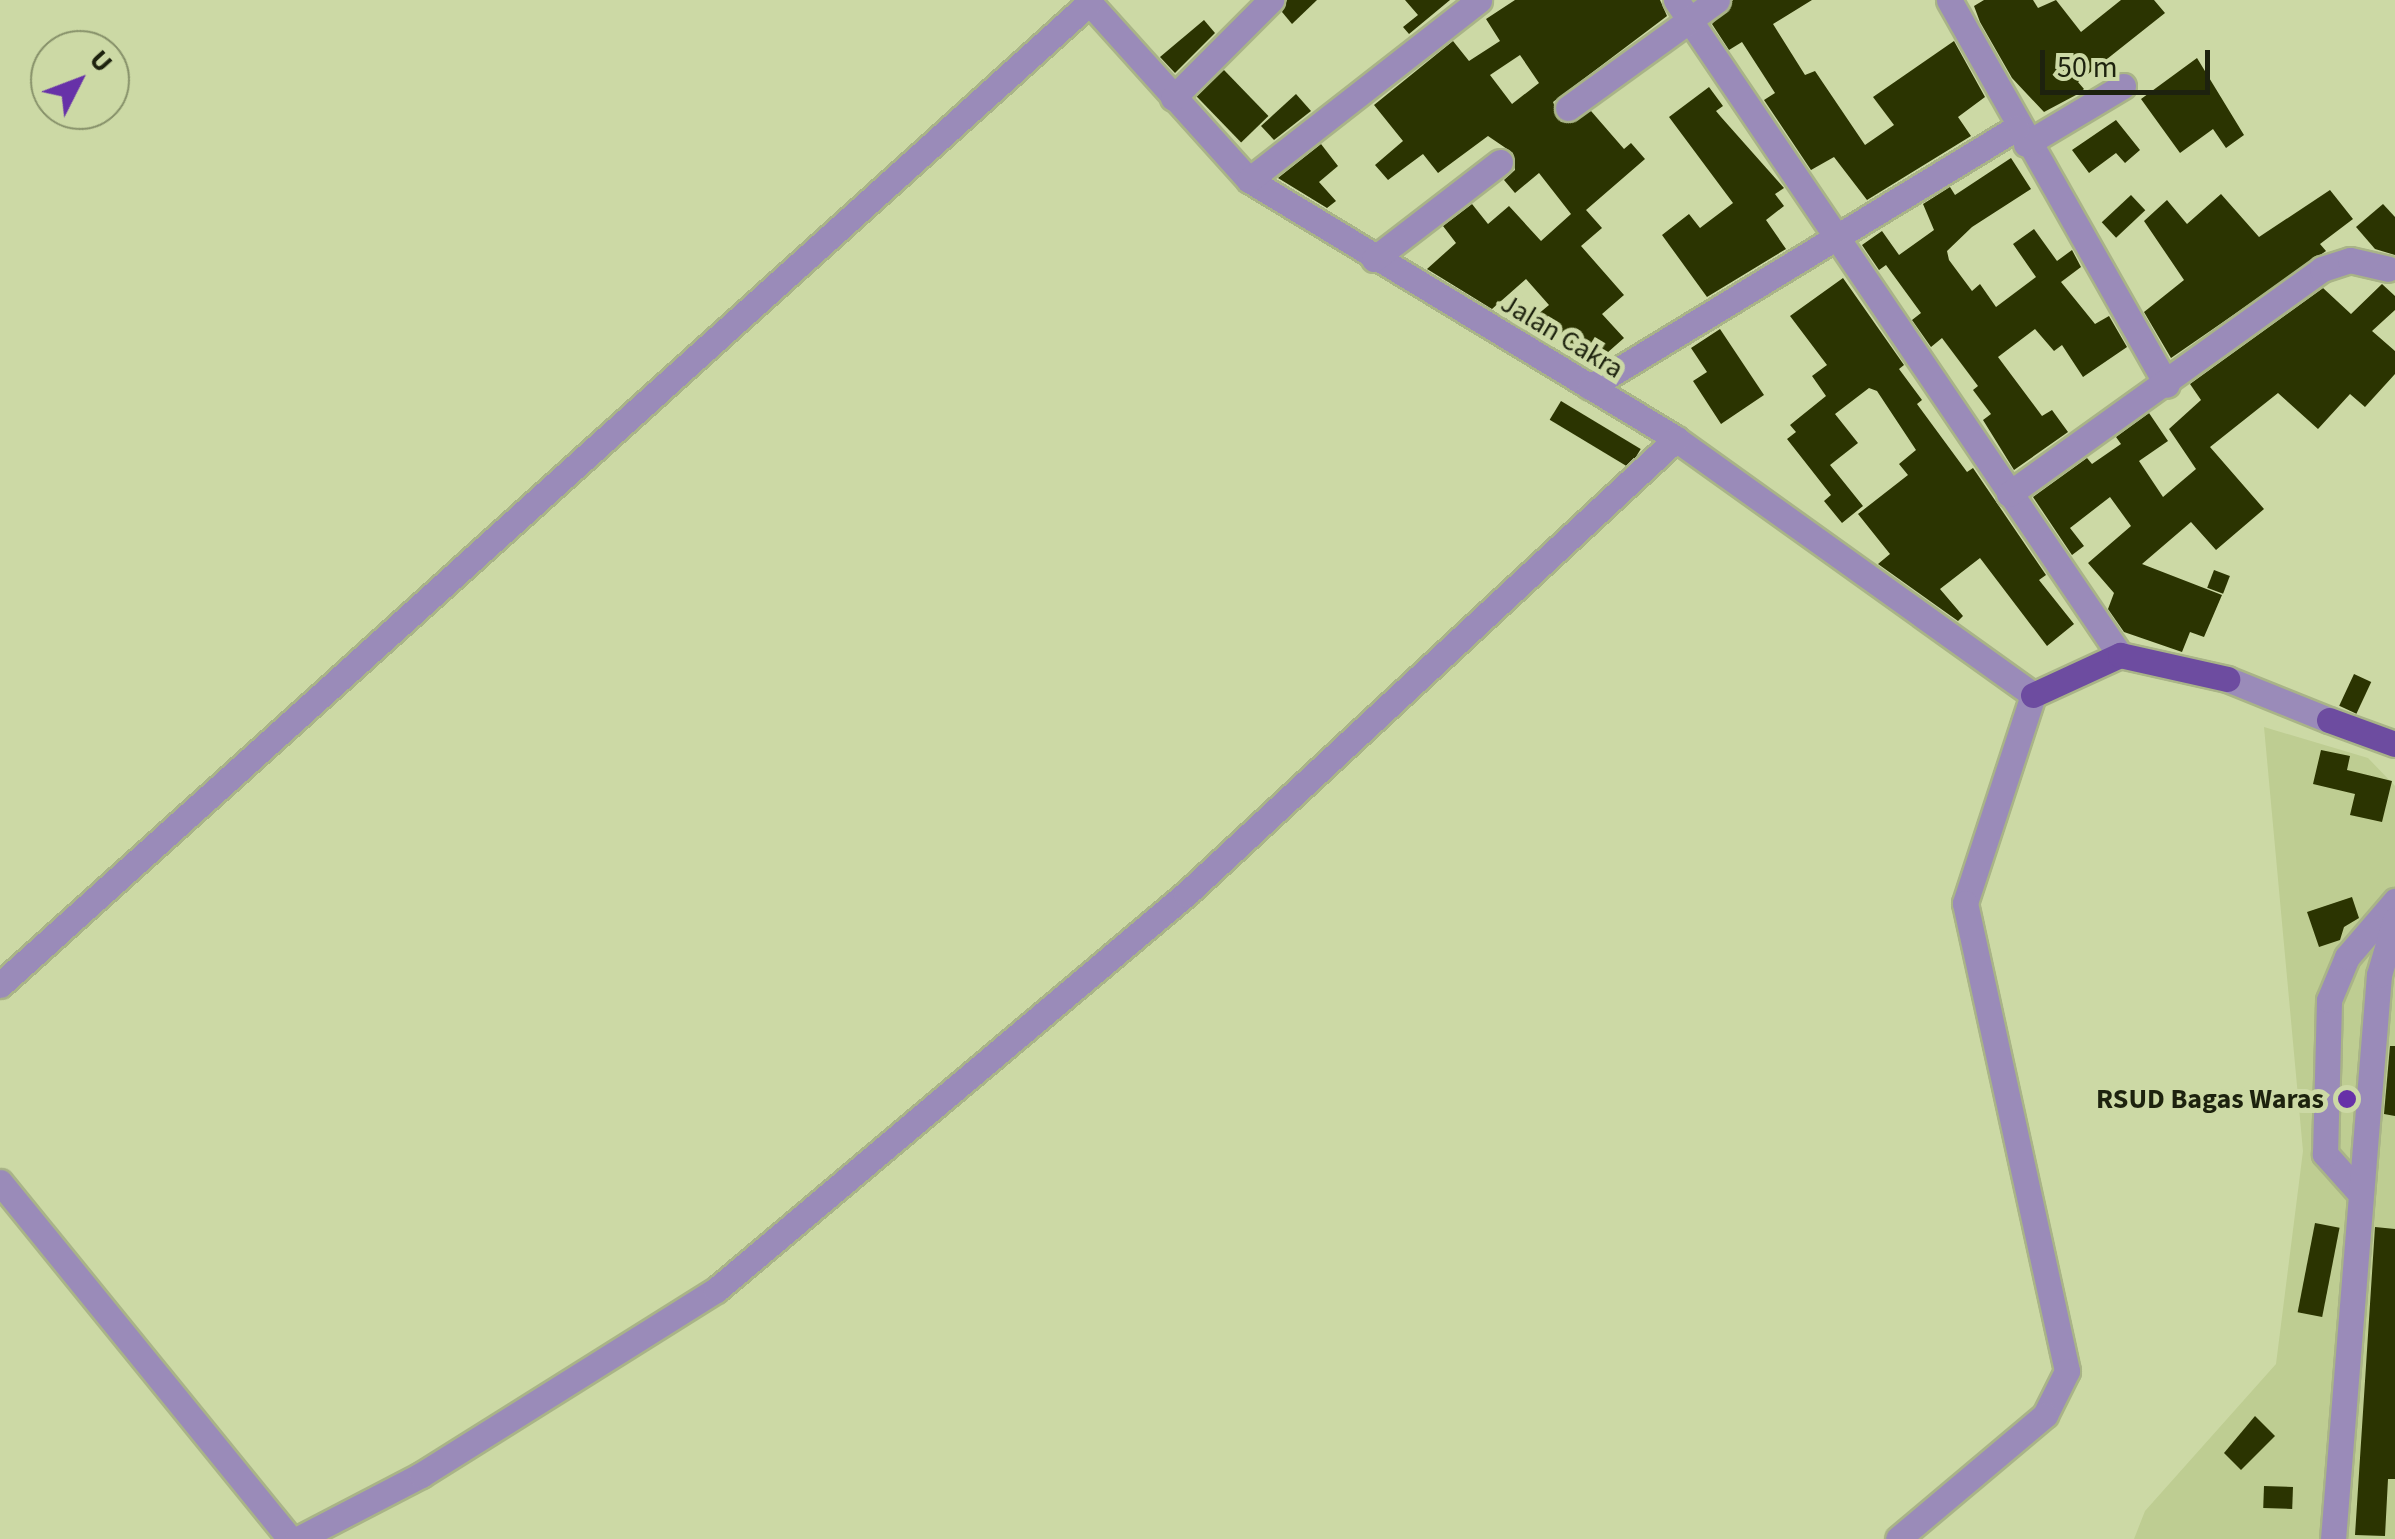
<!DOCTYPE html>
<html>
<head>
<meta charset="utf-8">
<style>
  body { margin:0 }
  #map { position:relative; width:2395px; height:1539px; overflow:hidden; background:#ccd9a5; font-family:"Source Sans 3",sans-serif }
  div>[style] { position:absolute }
  .built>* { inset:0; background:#becd92 }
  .building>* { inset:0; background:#2b3401; transform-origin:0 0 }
  .roads { filter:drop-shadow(2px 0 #a9b487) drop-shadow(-2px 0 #a9b487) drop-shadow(0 2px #a9b487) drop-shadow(0 -2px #a9b487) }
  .minor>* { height:25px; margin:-12.5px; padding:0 12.5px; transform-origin:12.5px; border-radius:12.5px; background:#9a8bb9 }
  .major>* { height:25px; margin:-12.5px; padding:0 12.5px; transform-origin:12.5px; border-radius:12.5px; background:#6d4ca0 }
  .dots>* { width:28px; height:28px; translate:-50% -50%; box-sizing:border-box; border:5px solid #ccd9a5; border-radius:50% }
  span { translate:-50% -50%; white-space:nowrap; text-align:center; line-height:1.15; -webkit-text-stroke:10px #ccd9a5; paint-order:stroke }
  .street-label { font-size:28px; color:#1d220e }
  .poi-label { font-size:28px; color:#1d220e; font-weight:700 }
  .right { translate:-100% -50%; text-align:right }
  .north { position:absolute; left:30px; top:30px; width:100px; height:100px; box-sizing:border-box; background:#ccd9a5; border:2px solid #869069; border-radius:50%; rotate:48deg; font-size:28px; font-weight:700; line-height:40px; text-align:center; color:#1d220e }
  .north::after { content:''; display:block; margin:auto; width:35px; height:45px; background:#6731a8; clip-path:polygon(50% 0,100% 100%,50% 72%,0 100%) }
  .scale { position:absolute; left:2040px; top:50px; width:170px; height:45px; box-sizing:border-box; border:5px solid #1d220e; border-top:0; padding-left:12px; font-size:30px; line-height:35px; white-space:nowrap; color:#1d220e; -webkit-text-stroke:8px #ccd9a5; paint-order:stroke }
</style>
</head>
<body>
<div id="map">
  <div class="built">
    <div style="clip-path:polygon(2264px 727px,2368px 758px,2395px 786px,2395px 1539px,2134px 1539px,2145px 1511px,2276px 1364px,2303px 1151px)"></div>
  </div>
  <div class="building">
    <div style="clip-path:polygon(1287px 0,1317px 0,1292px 24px,1282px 12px)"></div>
    <div style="clip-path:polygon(1405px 0,1450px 0,1409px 34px,1403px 27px,1418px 15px)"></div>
    <div style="clip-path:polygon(evenodd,1515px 0,1660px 0,1667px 16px,1553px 102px,1561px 122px,1591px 111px,1624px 149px,1631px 143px,1645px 159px,1586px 210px,1602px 228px,1581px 246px,1624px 295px,1602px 314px,1624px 338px,1590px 368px,1537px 315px,1549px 305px,1526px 279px,1492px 309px,1427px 269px,1456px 243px,1443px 226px,1472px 204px,1488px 224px,1509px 206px,1541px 241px,1571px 214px,1539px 173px,1515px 193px,1504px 180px,1515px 170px,1513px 153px,1488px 136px,1438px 173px,1423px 154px,1388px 180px,1375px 165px,1403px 141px,1374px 105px,1453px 41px,1469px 61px,1500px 41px,1486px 19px,1515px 0,1520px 55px,1539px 83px,1512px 104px,1490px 75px,1520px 55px)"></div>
    <div style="clip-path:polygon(1733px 0,1812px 0,1773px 24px,1805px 75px,1815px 71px,1865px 145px,1894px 125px,1873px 97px,1954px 41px,1985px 97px,1958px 117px,1971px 136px,1867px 200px,1834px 157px,1811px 170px,1764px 100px,1775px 93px,1742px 42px,1729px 50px,1712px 24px)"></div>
    <div style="clip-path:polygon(1984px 0,2033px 0,2038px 8px,2056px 0,2081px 32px,2121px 0,2154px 0,2165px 13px,2078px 82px,2084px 89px,2076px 95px,2044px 112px,2012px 78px,1980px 22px,1974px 6px)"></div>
    <div style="clip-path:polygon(1204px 20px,1215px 33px,1175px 73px,1160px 57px)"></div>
    <div style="clip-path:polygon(2197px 58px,2244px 135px,2226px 148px,2213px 129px,2180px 153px,2141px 99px)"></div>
    <div style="left:1224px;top:70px;width:64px;height:38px;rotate:46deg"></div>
    <div style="clip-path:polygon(1709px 87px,1723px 106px,1716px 111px,1721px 117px,1784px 188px,1775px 194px,1784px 206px,1766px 220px,1786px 249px,1707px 297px,1662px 235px,1689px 214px,1700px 228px,1733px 203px,1669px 117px)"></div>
    <div style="clip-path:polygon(1296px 94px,1311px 111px,1274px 140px,1261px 126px)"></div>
    <div style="clip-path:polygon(2116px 120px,2140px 150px,2125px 163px,2116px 153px,2089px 173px,2072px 150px)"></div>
    <div style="clip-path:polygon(1321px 144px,1338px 166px,1319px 182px,1336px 201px,1327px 208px,1278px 178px)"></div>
    <div style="clip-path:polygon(2011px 158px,2031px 189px,1972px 227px,1947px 251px,1949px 260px,1972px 291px,1980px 284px,1996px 307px,2036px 277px,2013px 244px,2034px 229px,2057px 261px,2072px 250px,2081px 267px,2061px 282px,2095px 324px,2109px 316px,2127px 347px,2083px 377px,2062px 345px,2054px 351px,2035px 329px,1998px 357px,2042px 416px,2052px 410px,2068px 432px,2014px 470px,1983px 420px,1991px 414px,1973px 390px,1978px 386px,1942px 338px,1931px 347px,1912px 320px,1921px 313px,1886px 265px,1879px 270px,1862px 245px,1882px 231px,1899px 255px,1934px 230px,1923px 204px,1950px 187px,1955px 195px)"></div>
    <div style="clip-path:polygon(2330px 190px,2353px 219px,2320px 244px,2326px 251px,2171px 358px,2144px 312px,2184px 280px,2144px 221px,2167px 200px,2187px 224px,2221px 194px,2259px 237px)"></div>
    <div style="left:2131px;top:195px;width:21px;height:40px;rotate:47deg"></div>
    <div style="clip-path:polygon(2383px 204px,2395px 217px,2395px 255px,2375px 249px,2356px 227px)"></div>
    <div style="clip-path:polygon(1843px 278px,1904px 365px,1899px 369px,1922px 400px,1917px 404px,1967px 472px,1973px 468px,2046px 575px,2039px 580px,2074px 624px,2047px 646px,1980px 558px,1940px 589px,1963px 616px,1958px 621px,1878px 564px,1890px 554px,1858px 514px,1908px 475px,1899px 464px,1916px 450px,1877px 391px,1869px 388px,1835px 414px,1858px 443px,1830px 465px,1863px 506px,1842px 523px,1824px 501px,1831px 495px,1787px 439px,1796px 432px,1790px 425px,1826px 396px,1812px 376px,1827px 365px,1790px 316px)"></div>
    <div style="clip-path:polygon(2382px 284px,2395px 296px,2395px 310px,2372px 331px,2395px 351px,2395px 374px,2365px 407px,2350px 394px,2318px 429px,2278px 393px,2210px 447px,2264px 509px,2216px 550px,2191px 522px,2142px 564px,2222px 595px,2204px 637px,2190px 632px,2182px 652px,2124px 632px,2108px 609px,2114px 593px,2088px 563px,2131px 526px,2110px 497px,2070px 528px,2084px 546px,2072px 555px,2033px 497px,2087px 458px,2092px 464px,2121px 444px,2116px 437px,2149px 413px,2168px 441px,2139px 461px,2163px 497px,2196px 469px,2169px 429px,2201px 400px,2190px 384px,2323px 288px,2351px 314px)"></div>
    <div style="clip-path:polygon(1720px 329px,1764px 395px,1721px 424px,1693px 381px,1707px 372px,1691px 348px)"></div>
    <div style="left:1561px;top:401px;width:93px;height:22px;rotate:31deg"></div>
    <div style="left:2214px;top:570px;width:17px;height:19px;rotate:21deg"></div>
    <div style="left:2354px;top:674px;width:19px;height:35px;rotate:25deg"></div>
    <div style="clip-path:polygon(2321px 750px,2350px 756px,2347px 770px,2392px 781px,2382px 822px,2350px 815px,2355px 794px,2313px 784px)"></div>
    <div style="clip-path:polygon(2352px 897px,2359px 918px,2344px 927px,2340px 940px,2319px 947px,2307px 912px)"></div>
    <div style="clip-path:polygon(2390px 1046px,2395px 1046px,2395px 1116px,2384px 1114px)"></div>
    <div style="left:2315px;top:1223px;width:25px;height:91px;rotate:11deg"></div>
    <div style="clip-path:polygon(2375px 1227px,2395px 1229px,2395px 1479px,2388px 1479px,2385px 1536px,2355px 1535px)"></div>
    <div style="clip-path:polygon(2255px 1416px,2275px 1436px,2241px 1470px,2224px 1453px)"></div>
    <div style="left:2264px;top:1486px;width:29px;height:22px;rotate:2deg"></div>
  </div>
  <div class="roads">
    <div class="minor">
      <div style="left:1087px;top:0;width:242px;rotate:48deg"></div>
      <div style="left:1249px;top:180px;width:499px;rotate:31.2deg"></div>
      <div style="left:1676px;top:439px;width:439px;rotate:35.6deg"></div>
      <div style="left:2033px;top:695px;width:219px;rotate:108.1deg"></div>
      <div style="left:1965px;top:903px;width:479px;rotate:77.7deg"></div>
      <div style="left:2067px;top:1371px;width:49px;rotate:116.6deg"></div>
      <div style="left:2045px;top:1415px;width:192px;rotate:139.9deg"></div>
      <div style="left:1676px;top:0;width:791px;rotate:55.87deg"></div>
      <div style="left:1949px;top:0;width:442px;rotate:60.5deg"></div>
      <div style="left:1173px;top:98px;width:139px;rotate:-45deg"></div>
      <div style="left:1568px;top:108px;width:184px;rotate:-35.9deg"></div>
      <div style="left:2026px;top:144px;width:113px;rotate:-30.9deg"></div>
      <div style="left:1249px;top:180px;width:292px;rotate:-38deg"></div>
      <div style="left:1374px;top:259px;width:159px;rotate:-37.6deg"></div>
      <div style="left:1590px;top:387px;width:499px;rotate:-31.3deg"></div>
      <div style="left:2009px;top:494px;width:385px;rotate:-35.7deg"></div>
      <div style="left:2322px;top:269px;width:29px;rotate:-18deg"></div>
      <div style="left:2350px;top:260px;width:39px;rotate:13deg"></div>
      <div style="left:2227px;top:679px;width:110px;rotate:21.9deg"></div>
      <div style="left:0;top:985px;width:1466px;rotate:-42.04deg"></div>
      <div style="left:0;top:1182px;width:460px;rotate:50.9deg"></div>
      <div style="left:2358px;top:1191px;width:50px;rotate:-131.7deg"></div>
      <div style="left:2325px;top:1154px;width:154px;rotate:-88.5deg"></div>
      <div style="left:2329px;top:1000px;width:47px;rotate:-67.3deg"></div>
      <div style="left:2347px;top:957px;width:74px;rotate:-49.4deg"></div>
      <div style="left:298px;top:1539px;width:139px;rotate:-27.5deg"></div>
      <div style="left:421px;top:1475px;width:348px;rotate:-32.1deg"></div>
      <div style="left:716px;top:1290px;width:615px;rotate:-40.12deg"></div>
      <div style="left:1186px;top:894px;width:669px;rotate:-42.88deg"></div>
      <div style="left:2333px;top:1539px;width:566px;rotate:-85.34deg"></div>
      <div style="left:2379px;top:975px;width:57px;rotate:-73.8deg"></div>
    </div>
    <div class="major">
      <div style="left:2033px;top:695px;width:96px;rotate:-24.7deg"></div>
      <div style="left:2120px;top:655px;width:110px;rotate:12.6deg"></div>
      <div style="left:2329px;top:720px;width:70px;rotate:20deg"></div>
    </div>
  </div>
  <div class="dots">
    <div style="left:2347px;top:1099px;background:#6731a8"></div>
  </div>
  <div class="street-label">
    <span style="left:1562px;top:336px;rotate:31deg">Jalan Cakra</span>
  </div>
  <div class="poi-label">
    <span class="right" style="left:2324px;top:1099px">RSUD Bagas Waras</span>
  </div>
  <div class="north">U</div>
  <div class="scale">50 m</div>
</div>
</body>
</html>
